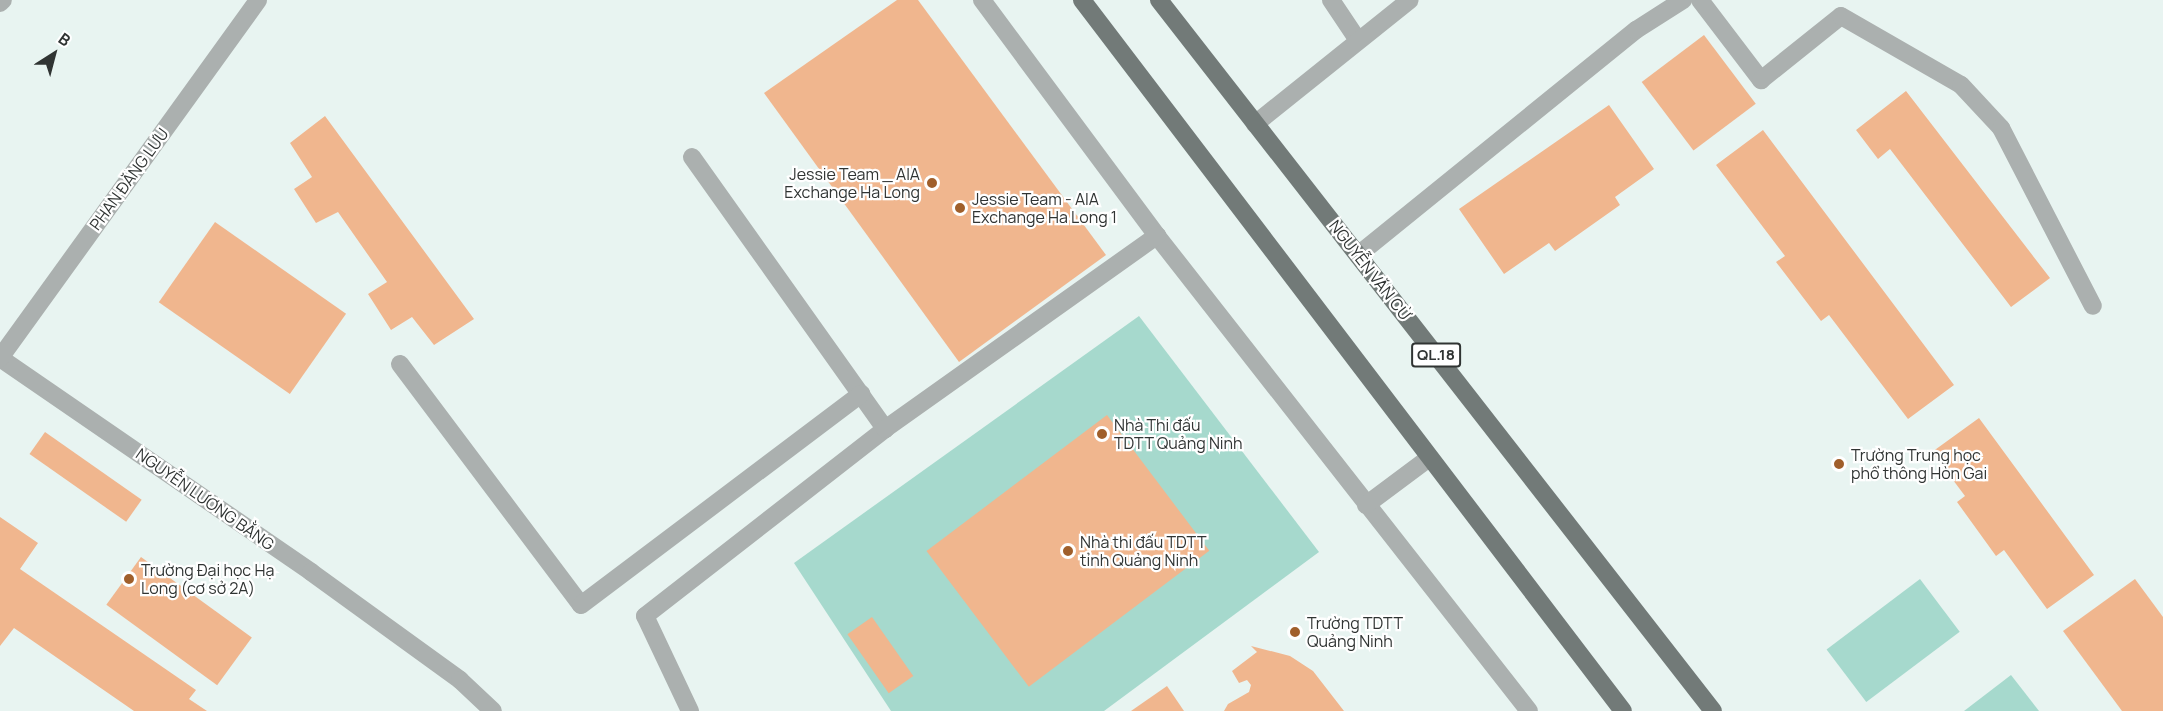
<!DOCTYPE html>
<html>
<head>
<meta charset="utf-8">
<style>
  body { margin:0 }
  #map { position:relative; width:2163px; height:711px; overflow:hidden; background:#e8f4f1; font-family:Manrope,sans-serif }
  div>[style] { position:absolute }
  .green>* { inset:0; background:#a6d9cd; transform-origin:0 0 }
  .building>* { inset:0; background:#f0b68e; transform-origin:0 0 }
  .minor>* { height:18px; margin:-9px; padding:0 9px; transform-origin:9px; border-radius:9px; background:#abb0af }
  .major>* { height:18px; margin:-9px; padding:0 9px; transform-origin:9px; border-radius:9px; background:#727a78 }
  .dots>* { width:16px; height:16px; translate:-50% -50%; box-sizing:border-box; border:3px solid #fff; border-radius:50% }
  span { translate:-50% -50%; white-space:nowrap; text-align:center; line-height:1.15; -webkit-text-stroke:4.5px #fff; paint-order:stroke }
  .shield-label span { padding:2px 4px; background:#fff; border:2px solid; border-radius:4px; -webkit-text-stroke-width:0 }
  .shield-label { font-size:15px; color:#303433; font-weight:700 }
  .poi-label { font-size:16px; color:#303433 }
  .right { translate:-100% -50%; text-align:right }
  .left { translate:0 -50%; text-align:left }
  .street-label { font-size:16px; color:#303433 }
  .north { position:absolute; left:24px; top:24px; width:60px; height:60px; -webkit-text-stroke:4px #fff; paint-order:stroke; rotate:36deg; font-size:16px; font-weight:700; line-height:24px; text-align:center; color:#303433 }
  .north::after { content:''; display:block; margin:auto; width:21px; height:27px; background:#303433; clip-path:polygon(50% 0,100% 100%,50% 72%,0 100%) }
</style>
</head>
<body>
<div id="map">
  <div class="green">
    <div style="clip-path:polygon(1139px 316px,1319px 552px,1104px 711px,891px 711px,794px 563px)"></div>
    <div style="left:1920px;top:579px;width:66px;height:117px;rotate:53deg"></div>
    <div style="clip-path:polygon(2011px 675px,2039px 711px,1964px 711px)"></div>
  </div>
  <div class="building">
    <div style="clip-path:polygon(897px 0,918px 0,1106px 255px,959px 362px,764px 93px)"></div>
    <div style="left:1704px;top:35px;width:86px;height:78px;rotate:53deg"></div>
    <div style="clip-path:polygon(1906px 91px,2050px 278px,2011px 307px,1890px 149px,1878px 159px,1856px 130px)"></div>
    <div style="clip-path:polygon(1609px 105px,1654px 169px,1615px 197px,1620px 205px,1555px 251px,1549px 243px,1504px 274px,1459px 209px)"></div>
    <div style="clip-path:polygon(325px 116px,474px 319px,434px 345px,412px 317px,391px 330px,368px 294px,387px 282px,338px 212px,316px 223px,294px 189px,312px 177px,290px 143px)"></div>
    <div style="clip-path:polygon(1763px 130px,1954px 385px,1908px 419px,1829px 315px,1821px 321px,1776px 262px,1785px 256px,1716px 165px)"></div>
    <div style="left:215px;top:222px;width:160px;height:98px;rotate:35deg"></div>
    <div style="left:1107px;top:415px;width:170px;height:226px;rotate:53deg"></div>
    <div style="clip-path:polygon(1979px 418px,2094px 575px,2047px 609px,2004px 550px,1996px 556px,1957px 502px,1965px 496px,1932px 452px)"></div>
    <div style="left:45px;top:432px;width:118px;height:27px;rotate:35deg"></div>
    <div style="clip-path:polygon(0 517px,38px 543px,20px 569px,196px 690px,189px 699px,207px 711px,134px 711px,14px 628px,0 646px)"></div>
    <div style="left:141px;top:557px;width:137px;height:59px;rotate:36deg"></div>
    <div style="clip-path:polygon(2135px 579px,2163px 617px,2163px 711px,2122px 711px,2063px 631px)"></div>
    <div style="left:872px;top:617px;width:72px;height:30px;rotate:55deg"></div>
    <div style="clip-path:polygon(1251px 646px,1290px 656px,1313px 671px,1344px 711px,1224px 711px,1228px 704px,1249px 692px,1251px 685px,1247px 680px,1239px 683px,1232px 671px,1257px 652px)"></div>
    <div style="clip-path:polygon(1167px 686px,1184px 711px,1131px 711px)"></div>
  </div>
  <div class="minor">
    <div style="left:982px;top:0;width:294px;rotate:53.4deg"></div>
    <div style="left:1157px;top:236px;width:603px;rotate:51.93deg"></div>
    <div style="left:1331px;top:0;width:47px;rotate:56.3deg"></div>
    <div style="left:1700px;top:0;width:101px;rotate:52.7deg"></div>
    <div style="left:1761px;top:80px;width:102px;rotate:-38.7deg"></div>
    <div style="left:1841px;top:16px;width:138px;rotate:29.9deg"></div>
    <div style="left:1961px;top:85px;width:59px;rotate:47.1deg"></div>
    <div style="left:2001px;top:128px;width:200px;rotate:62.7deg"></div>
    <div style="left:0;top:3px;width:4px;rotate:-45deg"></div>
    <div style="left:1255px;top:124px;width:198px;rotate:-38.7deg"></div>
    <div style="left:692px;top:157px;width:334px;rotate:54.6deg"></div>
    <div style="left:1358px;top:255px;width:358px;rotate:-39deg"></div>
    <div style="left:1636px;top:30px;width:56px;rotate:-32.6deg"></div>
    <div style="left:0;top:358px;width:378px;rotate:34.5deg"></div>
    <div style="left:311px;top:572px;width:184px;rotate:35.9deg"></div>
    <div style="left:460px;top:680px;width:45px;rotate:43.2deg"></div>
    <div style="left:0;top:358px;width:441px;rotate:-54.2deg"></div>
    <div style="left:400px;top:364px;width:301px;rotate:53.1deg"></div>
    <div style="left:581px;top:605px;width:351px;rotate:-37deg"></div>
    <div style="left:1366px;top:505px;width:79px;rotate:-36.7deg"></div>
    <div style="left:690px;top:711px;width:105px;rotate:-115.3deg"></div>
    <div style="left:645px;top:616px;width:304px;rotate:-37.9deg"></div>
    <div style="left:885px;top:429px;width:334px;rotate:-35.4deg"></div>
  </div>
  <div class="major">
    <div style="left:1082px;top:0;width:893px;rotate:52.73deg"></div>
    <div style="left:1159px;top:0;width:901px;rotate:52.07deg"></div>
  </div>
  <div class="dots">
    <div style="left:932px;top:183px;background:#a05f2b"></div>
    <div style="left:960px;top:208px;background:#a05f2b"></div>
    <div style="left:1102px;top:434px;background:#a05f2b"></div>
    <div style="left:1839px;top:464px;background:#a05f2b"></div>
    <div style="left:1068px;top:551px;background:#a05f2b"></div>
    <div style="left:129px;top:579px;background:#a05f2b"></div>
    <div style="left:1295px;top:632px;background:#a05f2b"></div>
  </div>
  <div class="shield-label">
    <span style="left:1436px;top:355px">QL.18</span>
  </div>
  <div class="poi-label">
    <span class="right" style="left:920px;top:183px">Jessie Team _ AIA<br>Exchange Ha Long</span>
    <span class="left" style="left:972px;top:208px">Jessie Team - AIA<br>Exchange Ha Long 1</span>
    <span class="left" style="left:1114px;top:434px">Nhà Thi đấu<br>TDTT Quảng Ninh</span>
    <span class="left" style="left:1851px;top:464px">Trường Trung học<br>phổ thông Hòn Gai</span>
    <span class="left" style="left:1080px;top:551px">Nhà thi đấu TDTT<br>tỉnh Quảng Ninh</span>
    <span class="left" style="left:141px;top:579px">Trường Đại học Hạ<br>Long (cơ sở 2A)</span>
    <span class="left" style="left:1307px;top:632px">Trường TDTT<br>Quảng Ninh</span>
  </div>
  <div class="street-label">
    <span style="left:129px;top:179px;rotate:-54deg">PHAN ĐĂNG LƯU</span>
    <span style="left:1370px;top:270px;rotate:52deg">NGUYỄN VĂN CỪ</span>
    <span style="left:205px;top:499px;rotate:35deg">NGUYỄN LƯƠNG BẰNG</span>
  </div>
  <div class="north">B</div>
</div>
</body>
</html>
